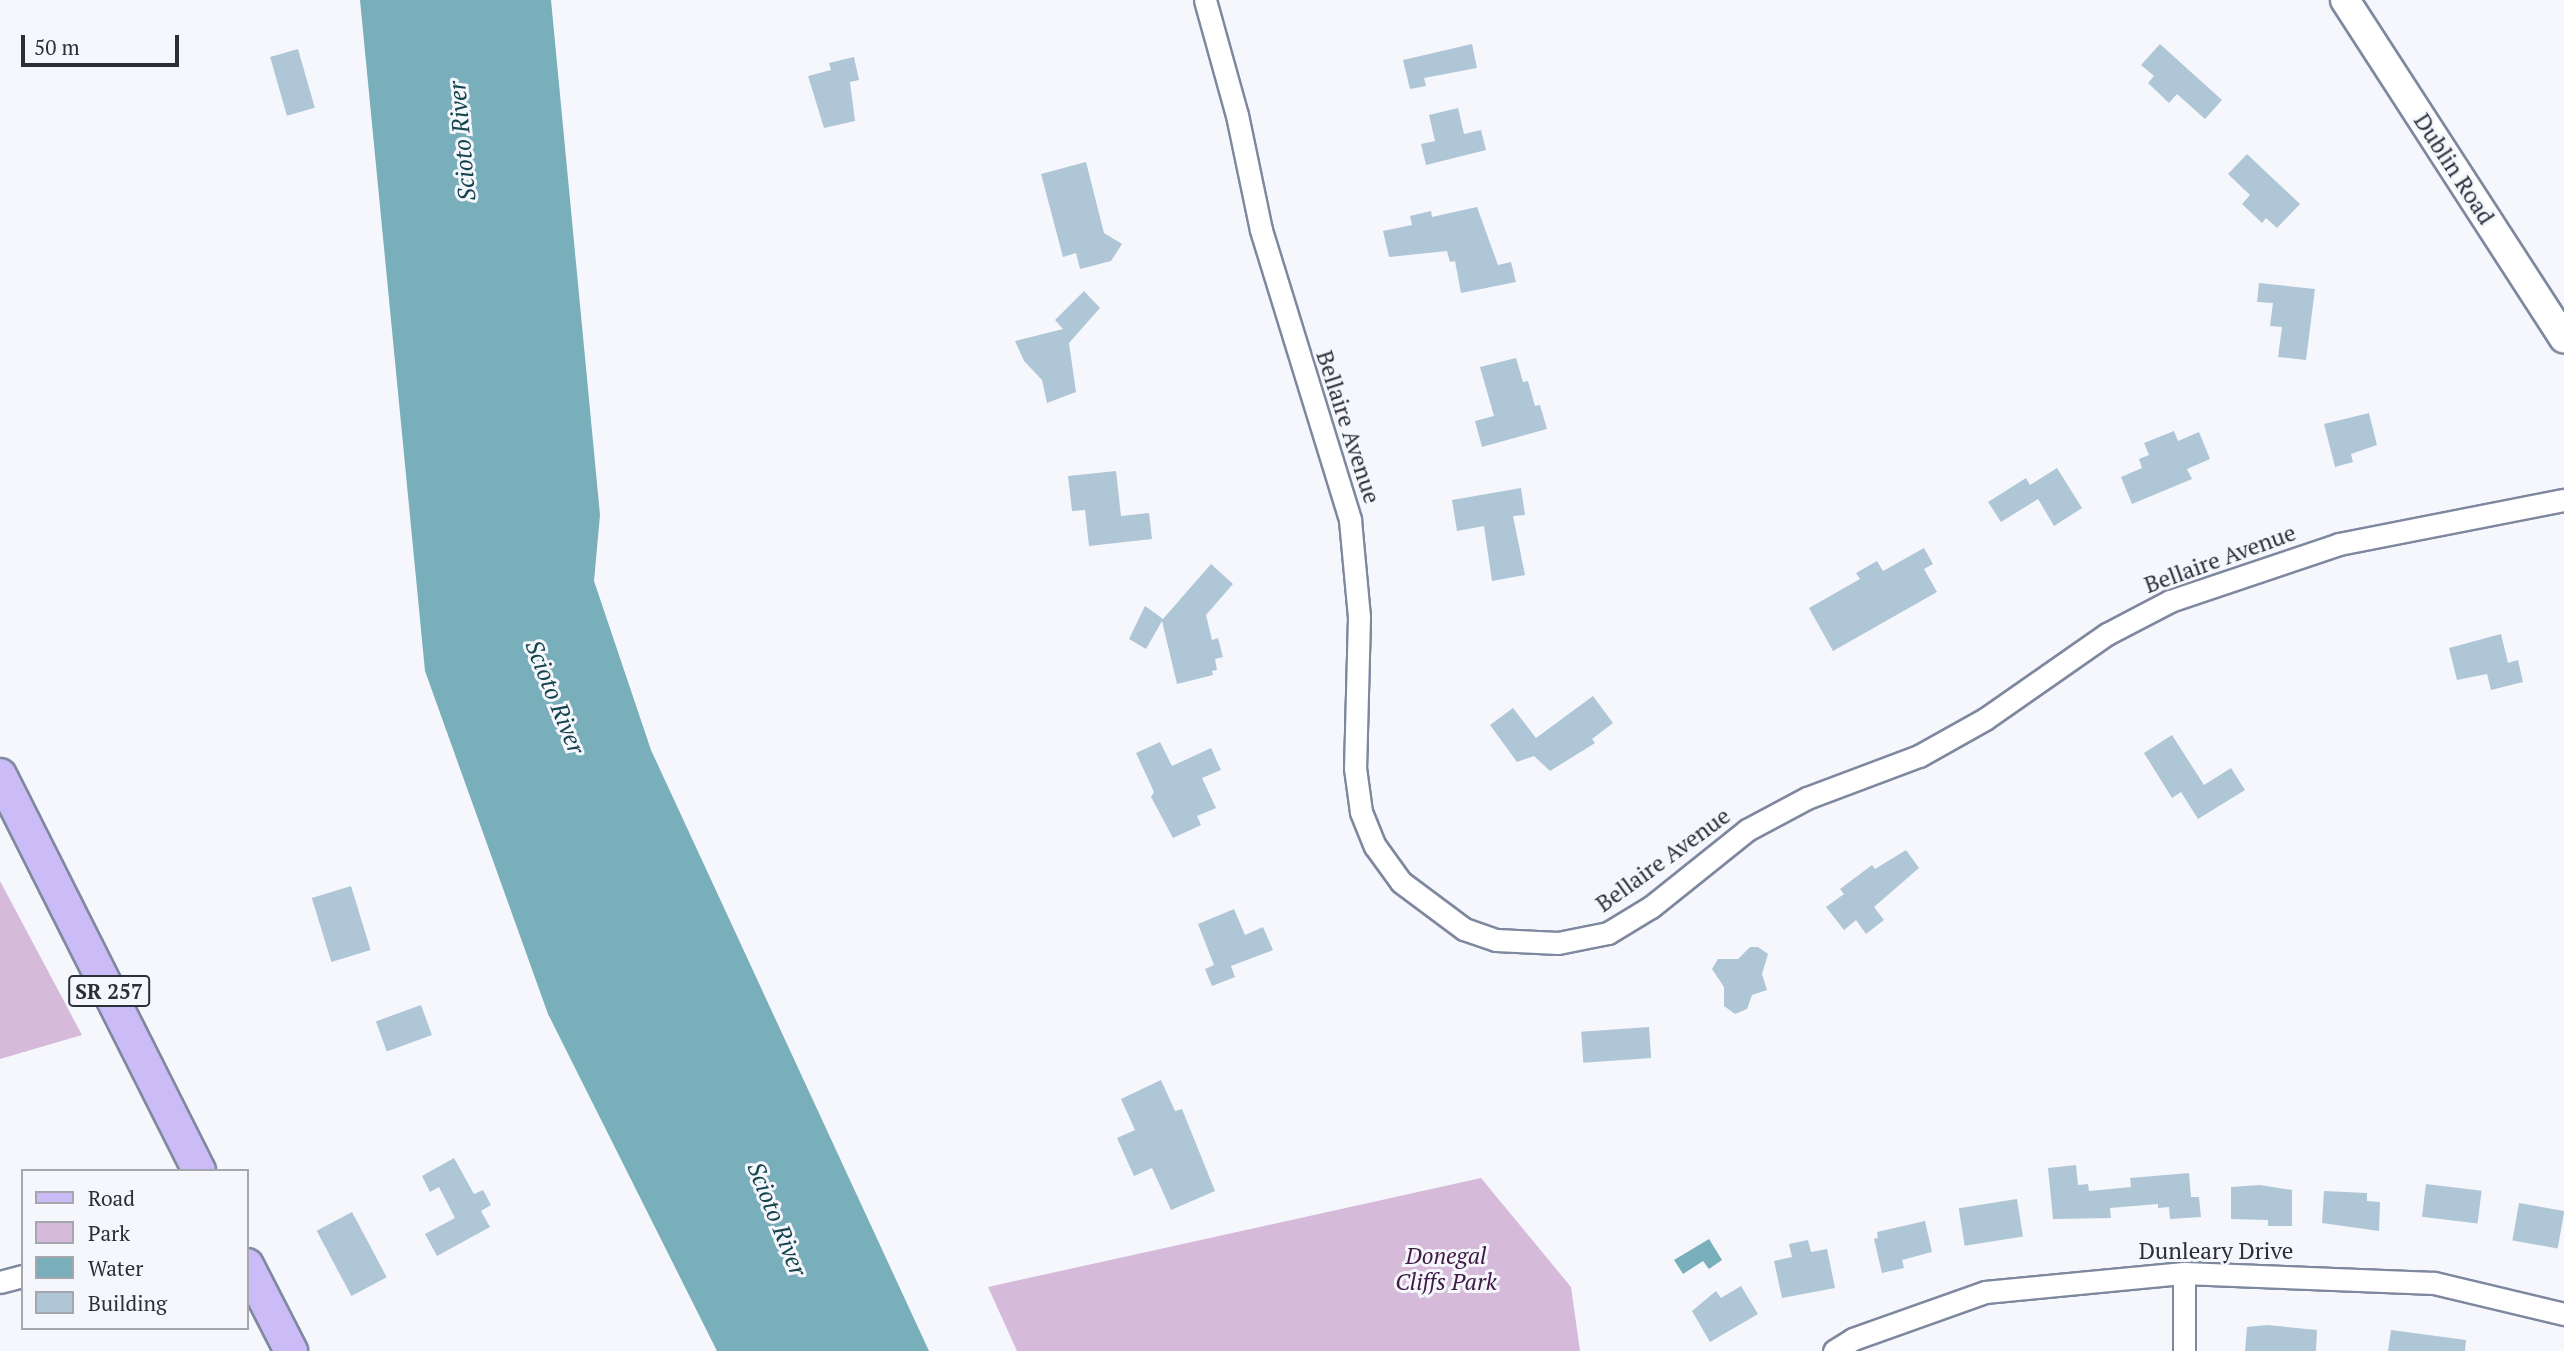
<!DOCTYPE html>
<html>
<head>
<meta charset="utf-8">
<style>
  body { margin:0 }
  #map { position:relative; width:2564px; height:1351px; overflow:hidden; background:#f5f7fc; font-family:"PT Serif",serif }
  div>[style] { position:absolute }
  .green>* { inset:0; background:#d6bada }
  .water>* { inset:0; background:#79afba }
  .building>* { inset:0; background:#afc6d7; transform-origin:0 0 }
  .roads { filter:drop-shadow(2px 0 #7e889e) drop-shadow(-2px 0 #7e889e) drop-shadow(0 2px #7e889e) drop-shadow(0 -2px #7e889e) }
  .minor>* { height:21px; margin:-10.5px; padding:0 10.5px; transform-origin:10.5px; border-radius:10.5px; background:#fff }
  .secondary>* { height:28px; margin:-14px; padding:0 14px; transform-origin:14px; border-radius:14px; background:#fff }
  .primary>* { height:32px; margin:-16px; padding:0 16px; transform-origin:16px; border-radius:16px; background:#cbbbf7 }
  span { translate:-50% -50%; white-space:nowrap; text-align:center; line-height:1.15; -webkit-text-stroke:6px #f5f7fc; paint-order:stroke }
  .shield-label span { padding:2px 5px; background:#f5f7fc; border:2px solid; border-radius:5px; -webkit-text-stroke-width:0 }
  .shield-label { font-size:21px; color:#2b2f38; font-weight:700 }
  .street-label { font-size:23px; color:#2b2f38 }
  .park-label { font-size:23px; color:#401946; font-style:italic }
  .water-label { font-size:24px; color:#14454e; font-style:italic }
  .legend { position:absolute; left:21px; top:1169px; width:228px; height:161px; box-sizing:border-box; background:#f5f7fc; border:2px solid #a4a7ae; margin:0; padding:9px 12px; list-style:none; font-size:21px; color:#2b2f38 }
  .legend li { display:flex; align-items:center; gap:14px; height:35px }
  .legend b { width:35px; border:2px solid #a4a7ae }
  .scale { position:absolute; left:21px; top:35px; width:158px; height:32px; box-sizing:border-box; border:4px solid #2b2f38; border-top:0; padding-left:9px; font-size:21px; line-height:24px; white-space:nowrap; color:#2b2f38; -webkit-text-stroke:5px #f5f7fc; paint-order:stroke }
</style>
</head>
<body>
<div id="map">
  <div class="green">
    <div style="clip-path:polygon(0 881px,82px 1035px,0 1059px)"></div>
    <div style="clip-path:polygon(1481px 1178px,1571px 1287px,1580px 1351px,1017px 1351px,988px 1287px)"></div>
  </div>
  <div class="water">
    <div style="clip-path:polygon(360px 0,551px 0,600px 515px,594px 581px,651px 750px,929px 1351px,717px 1351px,548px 1014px,425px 671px)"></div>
    <div style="clip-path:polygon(1709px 1239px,1722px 1260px,1709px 1269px,1703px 1261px,1683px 1274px,1674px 1260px)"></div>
  </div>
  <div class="building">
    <div style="clip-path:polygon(1472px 44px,1477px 68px,1424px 78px,1426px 86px,1410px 89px,1403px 60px)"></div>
    <div style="clip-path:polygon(2160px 44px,2222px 100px,2205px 119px,2177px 94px,2169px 103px,2148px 83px,2154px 76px,2141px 65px)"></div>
    <div style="left:298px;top:49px;width:61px;height:29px;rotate:74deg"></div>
    <div style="clip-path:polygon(854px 57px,859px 80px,850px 82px,855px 121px,824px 128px,808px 76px,831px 70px,829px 63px)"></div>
    <div style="clip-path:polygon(1458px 108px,1464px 134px,1481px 130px,1486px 150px,1426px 165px,1421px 144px,1435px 141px,1429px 115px)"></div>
    <div style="clip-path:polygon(2247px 154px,2300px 204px,2277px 228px,2266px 218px,2262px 223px,2242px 204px,2250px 195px,2228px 174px)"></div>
    <div style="clip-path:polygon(1086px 162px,1104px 233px,1122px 244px,1111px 261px,1080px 269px,1076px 253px,1063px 257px,1041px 174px)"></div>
    <div style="clip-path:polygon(1477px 207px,1498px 265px,1511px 262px,1516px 282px,1461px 293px,1455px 261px,1450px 262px,1447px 251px,1389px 257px,1383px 231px,1412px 225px,1410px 216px,1431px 211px,1432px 217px)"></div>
    <div style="clip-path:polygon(2259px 283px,2315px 289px,2306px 360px,2278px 357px,2282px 327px,2270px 326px,2273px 303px,2257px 302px)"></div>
    <div style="clip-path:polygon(1084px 291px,1100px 308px,1069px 343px,1076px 392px,1047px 403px,1042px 380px,1024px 361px,1015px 341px,1063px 329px,1055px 320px)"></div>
    <div style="clip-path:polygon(1516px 358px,1523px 382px,1528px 381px,1535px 406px,1540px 405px,1547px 429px,1482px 447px,1475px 421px,1494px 416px,1480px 367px)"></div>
    <div style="clip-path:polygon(2369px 413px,2377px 445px,2351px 454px,2353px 462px,2335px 467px,2324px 424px)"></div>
    <div style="clip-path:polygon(2174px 431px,2178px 441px,2199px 432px,2210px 459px,2187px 469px,2192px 479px,2132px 504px,2121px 477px,2142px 468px,2139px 459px,2149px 455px,2144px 443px)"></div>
    <div style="clip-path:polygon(2057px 468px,2082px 508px,2054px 526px,2038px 499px,2001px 522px,1988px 502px,2026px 478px,2030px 485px)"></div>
    <div style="clip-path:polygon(1116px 471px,1121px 516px,1149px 513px,1152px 539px,1089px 546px,1085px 510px,1072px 511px,1068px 476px)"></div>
    <div style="clip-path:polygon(1521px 488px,1525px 515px,1513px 516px,1525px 575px,1492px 581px,1484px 526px,1457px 531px,1452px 500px)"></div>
    <div style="clip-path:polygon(1924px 548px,1933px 564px,1924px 569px,1937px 592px,1833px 651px,1809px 608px,1860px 579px,1856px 573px,1877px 561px,1883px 571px)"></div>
    <div style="clip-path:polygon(1211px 564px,1233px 584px,1206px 615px,1212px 640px,1218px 638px,1223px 657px,1215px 659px,1217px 670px,1212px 671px,1213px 675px,1177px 684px,1162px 621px,1146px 649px,1129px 639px,1145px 606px,1163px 619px)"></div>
    <div style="clip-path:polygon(2501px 634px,2508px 663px,2518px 660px,2523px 682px,2491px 690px,2487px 674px,2457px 680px,2449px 648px)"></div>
    <div style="clip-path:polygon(1593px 696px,1613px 723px,1592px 739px,1595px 743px,1550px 771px,1534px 756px,1517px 762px,1490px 725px,1513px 708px,1536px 738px)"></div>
    <div style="clip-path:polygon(2172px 735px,2204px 785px,2231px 768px,2245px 790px,2198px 819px,2181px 792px,2172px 798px,2144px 753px)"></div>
    <div style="clip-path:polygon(1160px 742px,1172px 766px,1211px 748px,1221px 770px,1202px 778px,1216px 808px,1197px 816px,1201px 825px,1173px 838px,1151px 797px,1154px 792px,1136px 753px)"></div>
    <div style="clip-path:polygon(1906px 850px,1919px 868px,1874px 907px,1884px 920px,1866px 934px,1856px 920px,1844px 930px,1826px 907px,1844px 894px,1840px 889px,1872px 865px,1875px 869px)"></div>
    <div style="left:351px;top:886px;width:67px;height:41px;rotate:73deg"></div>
    <div style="clip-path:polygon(1234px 909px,1245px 935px,1263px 927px,1273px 950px,1231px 966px,1235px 977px,1212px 986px,1205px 969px,1214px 965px,1198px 924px)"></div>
    <div style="clip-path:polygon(1750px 947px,1758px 947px,1768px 954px,1762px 974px,1767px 990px,1752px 995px,1747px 1009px,1735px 1014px,1724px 1006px,1724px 987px,1712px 969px,1718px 959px,1738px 959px)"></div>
    <div style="left:421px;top:1005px;width:32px;height:48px;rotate:70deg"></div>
    <div style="left:1649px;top:1027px;width:31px;height:68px;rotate:86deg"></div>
    <div style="clip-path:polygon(1161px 1080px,1175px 1111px,1182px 1109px,1215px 1191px,1171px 1210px,1152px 1168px,1134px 1176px,1117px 1138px,1135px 1130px,1121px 1099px)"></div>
    <div style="clip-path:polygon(454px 1158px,474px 1194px,483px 1190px,491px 1205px,481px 1211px,490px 1227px,437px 1256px,425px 1234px,455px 1218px,439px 1187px,430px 1192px,422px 1176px)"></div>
    <div style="clip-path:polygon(2076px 1165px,2078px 1185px,2088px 1184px,2089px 1191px,2131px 1187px,2130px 1178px,2189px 1173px,2191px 1197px,2199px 1197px,2201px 1217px,2170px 1219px,2169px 1207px,2158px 1208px,2158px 1204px,2110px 1208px,2111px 1218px,2053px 1219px,2048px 1168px)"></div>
    <div style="left:2426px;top:1184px;width:56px;height:33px;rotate:7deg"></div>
    <div style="clip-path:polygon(2260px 1185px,2292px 1190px,2292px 1226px,2268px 1226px,2268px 1220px,2231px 1219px,2231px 1187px)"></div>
    <div style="clip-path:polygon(2324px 1191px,2367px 1193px,2367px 1201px,2380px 1202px,2379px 1231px,2322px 1223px)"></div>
    <div style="left:2017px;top:1199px;width:38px;height:59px;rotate:81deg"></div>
    <div style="left:2519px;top:1203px;width:46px;height:38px;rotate:10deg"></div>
    <div style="left:352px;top:1212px;width:74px;height:40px;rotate:62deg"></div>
    <div style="clip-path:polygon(1925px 1221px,1932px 1252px,1902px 1260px,1904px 1268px,1882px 1273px,1874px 1239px,1878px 1238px,1877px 1232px)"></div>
    <div style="clip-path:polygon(1808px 1240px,1811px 1252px,1827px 1249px,1835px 1288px,1782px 1298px,1774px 1261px,1792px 1257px,1789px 1244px)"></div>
    <div style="clip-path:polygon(1741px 1286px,1758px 1314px,1710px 1342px,1692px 1311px,1716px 1291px,1721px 1298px)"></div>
    <div style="clip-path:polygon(2267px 1325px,2317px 1330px,2316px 1351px,2245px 1351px,2247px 1327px)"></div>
    <div style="clip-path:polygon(2391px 1330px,2466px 1340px,2465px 1351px,2388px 1351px)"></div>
  </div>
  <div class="roads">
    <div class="minor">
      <div style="left:1205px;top:0;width:119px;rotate:74.5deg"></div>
      <div style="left:1237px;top:115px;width:117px;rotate:78.2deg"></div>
      <div style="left:1261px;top:230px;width:303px;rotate:72.9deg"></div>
      <div style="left:1350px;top:520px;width:97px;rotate:84.7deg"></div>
      <div style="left:1359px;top:617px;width:151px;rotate:91.5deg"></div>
      <div style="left:1355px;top:768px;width:44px;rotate:82.2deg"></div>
      <div style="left:1361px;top:812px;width:37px;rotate:68deg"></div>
      <div style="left:1375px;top:846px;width:44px;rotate:54.2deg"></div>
      <div style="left:1401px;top:882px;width:79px;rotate:36.7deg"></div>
      <div style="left:1464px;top:929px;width:34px;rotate:19deg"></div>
      <div style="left:1496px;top:940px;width:62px;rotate:2.8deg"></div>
      <div style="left:1558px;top:943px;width:51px;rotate:-11.3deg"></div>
      <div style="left:1608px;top:933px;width:50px;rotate:-31.2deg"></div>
      <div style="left:1651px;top:907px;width:123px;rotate:-38.7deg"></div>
      <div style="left:1747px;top:830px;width:68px;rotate:-28.1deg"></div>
      <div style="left:1807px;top:798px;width:120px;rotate:-20.6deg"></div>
      <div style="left:1919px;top:756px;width:76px;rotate:-29.3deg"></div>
      <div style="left:1985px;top:719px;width:149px;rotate:-34.9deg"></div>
      <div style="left:2107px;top:634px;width:71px;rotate:-27.6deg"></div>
      <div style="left:2170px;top:601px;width:178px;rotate:-18.6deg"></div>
      <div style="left:2339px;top:544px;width:229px;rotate:-11.1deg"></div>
      <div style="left:2184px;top:1273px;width:78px;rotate:90deg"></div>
      <div style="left:0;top:1282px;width:24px;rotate:-15deg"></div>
      <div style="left:1834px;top:1351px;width:22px;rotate:-32deg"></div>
      <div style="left:1853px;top:1339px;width:140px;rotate:-19.6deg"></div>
      <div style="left:1985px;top:1292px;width:200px;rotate:-5.5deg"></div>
      <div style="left:2184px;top:1273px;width:250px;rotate:2.3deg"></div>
      <div style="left:2434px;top:1283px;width:134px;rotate:13.4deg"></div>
    </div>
    <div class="secondary">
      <div style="left:2345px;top:0;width:403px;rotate:57.1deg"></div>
    </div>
    <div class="primary">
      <div style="left:0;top:775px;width:443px;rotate:63.3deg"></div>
      <div style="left:247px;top:1265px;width:97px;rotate:62.9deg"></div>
    </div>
  </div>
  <div class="shield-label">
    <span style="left:109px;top:991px">SR 257</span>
  </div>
  <div class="street-label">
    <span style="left:2454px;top:169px;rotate:57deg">Dublin Road</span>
    <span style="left:1348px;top:427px;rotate:72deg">Bellaire Avenue</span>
    <span style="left:2220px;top:559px;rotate:-20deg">Bellaire Avenue</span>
    <span style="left:1663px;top:860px;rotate:-36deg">Bellaire Avenue</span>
    <span style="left:2216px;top:1251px">Dunleary Drive</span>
  </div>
  <div class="park-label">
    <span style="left:1446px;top:1269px">Donegal<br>Cliffs Park</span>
  </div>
  <div class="water-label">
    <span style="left:462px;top:141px;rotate:-95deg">Scioto River</span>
    <span style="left:555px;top:697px;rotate:68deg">Scioto River</span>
    <span style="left:777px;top:1219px;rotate:68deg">Scioto River</span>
  </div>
  <ul class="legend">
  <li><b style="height:9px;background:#cbbbf7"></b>Road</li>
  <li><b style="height:19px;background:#d6bada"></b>Park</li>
  <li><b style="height:19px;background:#79afba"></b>Water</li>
  <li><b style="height:19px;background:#afc6d7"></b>Building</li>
  </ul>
  <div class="scale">50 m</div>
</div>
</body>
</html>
